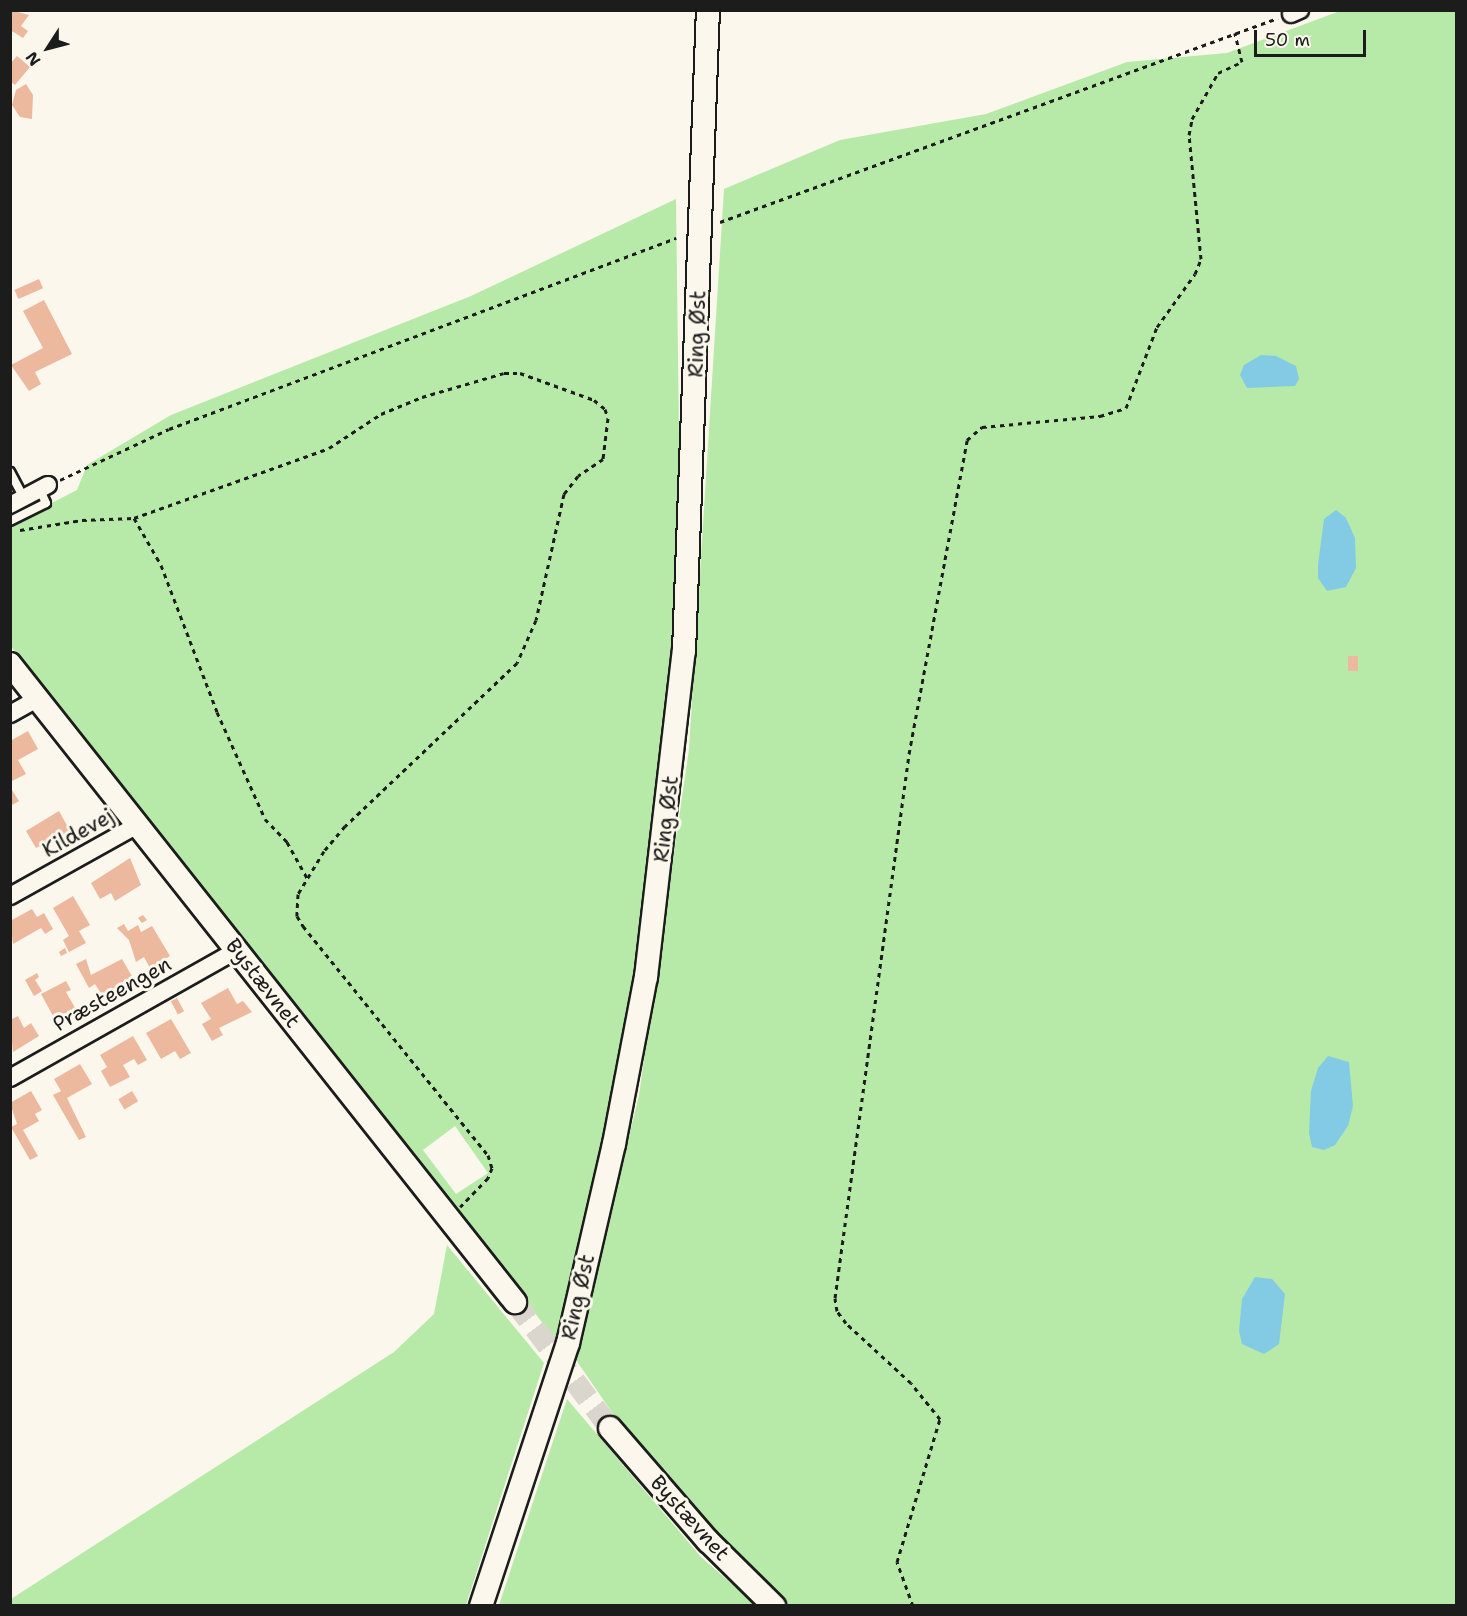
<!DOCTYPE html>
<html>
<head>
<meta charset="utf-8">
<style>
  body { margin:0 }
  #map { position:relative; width:1467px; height:1616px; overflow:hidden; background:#fbf7ec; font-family:"Shantell Sans",sans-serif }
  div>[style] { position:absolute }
  .green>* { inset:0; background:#b7e9a9 }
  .water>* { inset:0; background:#83cbe4 }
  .building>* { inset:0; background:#ecb99e; transform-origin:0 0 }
  .secondary-tunnel>* { height:22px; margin-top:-11px; transform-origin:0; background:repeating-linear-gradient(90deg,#dad6cd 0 22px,transparent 0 33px) }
  .path>* { height:3px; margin-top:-1.5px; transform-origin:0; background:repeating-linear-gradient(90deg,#1c1c1c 0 4.5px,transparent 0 9px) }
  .roads { filter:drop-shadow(2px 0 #1c1c1c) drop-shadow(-2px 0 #1c1c1c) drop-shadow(0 2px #1c1c1c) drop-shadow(0 -2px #1c1c1c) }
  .lane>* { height:8px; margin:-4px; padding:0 4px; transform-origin:4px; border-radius:4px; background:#fbf7ec }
  .street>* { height:16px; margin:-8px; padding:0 8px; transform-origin:8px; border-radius:8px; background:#fbf7ec }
  .secondary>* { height:22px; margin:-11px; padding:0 11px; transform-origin:11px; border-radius:11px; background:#fbf7ec }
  span { translate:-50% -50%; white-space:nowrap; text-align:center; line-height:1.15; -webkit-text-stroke:6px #fbf7ec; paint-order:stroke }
  .street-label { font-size:21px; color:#1c1c1c }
  .frame { position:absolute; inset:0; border:12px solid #1c1c1c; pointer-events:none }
  .north { position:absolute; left:18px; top:18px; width:60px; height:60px; -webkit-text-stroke:4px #fbf7ec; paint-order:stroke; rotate:234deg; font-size:16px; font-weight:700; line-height:24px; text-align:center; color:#1c1c1c }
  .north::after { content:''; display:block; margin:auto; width:21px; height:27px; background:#1c1c1c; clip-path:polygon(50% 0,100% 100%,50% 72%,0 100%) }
  .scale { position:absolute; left:1254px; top:30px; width:112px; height:27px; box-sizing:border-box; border:3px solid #1c1c1c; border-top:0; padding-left:8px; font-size:18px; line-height:21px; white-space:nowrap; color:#1c1c1c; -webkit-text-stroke:4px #fbf7ec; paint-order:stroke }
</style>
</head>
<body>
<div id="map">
  <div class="green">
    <div style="clip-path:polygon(1340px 11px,1456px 11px,1456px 1605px,787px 1605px,711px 1534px,618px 1421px,576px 1360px,639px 1095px,689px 749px,724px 189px,840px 140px,986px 114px,1127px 62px,1227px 53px)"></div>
    <div style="clip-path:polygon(evenodd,676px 199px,680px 513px,676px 651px,640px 976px,594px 1193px,556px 1340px,11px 646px,11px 524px,77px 490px,87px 465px,171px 415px,471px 296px,676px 199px,455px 1126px,488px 1173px,456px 1194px,423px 1150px,455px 1126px)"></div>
    <div style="clip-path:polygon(447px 1245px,544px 1363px,466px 1605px,11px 1605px,11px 1599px,394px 1352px,434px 1314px)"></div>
    <div style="clip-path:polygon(567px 1399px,701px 1557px,756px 1605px,499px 1605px)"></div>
  </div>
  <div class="water">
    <div style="clip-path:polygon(1261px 355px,1276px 356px,1296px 366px,1299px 379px,1295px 386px,1247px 388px,1240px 375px,1244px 365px)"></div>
    <div style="clip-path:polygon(1336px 510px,1346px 518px,1355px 538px,1356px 568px,1346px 587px,1327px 591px,1318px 578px,1318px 565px,1324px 519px)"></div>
    <div style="clip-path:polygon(1328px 1056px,1349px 1062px,1353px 1106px,1348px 1126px,1335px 1145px,1324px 1150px,1312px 1147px,1309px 1133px,1311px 1091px,1318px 1068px)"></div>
    <div style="clip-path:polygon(1255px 1277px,1272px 1279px,1285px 1294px,1279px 1344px,1264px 1354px,1242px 1344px,1239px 1331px,1242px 1299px)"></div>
  </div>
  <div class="building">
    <div style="clip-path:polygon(10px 10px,29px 15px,21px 26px,28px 31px,23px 38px,10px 30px)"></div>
    <div style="clip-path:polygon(17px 56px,30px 67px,15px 85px,10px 81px,10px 64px)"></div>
    <div style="clip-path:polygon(26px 84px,33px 95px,32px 119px,20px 117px,12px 105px,16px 90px)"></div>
    <div style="left:39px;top:279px;width:10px;height:27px;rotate:66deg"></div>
    <div style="clip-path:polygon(44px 300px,72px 354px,35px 372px,41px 384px,29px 391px,11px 365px,43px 348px,23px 311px)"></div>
    <div style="left:1348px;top:656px;width:10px;height:15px"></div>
    <div style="clip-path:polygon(28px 731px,38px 749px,18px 760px,26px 774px,10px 782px,10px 741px)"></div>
    <div style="clip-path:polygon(10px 787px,19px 801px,12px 805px,10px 803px)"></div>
    <div style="clip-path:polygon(59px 811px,70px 831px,36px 848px,26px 831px)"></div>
    <div style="clip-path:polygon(130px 858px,141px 885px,115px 901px,111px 893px,100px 899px,91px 883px)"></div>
    <div style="clip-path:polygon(73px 896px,90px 925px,79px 931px,86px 943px,69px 952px,63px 940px,69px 936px,53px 908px)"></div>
    <div style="clip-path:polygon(32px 909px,37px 917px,44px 913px,53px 929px,45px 934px,41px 928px,13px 944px,10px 921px)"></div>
    <div style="clip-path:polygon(143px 915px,147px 920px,142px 923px,138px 918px)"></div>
    <div style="clip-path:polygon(124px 924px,128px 931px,138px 925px,141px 932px,152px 926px,170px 956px,150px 968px,144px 957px,136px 962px,129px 940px,117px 928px)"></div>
    <div style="clip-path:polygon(65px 948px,67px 953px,61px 956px,59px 952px)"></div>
    <div style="clip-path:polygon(86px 959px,91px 975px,122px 959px,133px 978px,121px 985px,124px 990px,105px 1000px,95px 984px,89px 988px,76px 964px)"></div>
    <div style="clip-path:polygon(37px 973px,39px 977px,35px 980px,42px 991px,34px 996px,25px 980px)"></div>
    <div style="clip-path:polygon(66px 981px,71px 990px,66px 992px,78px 1013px,58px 1025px,41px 994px)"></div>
    <div style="clip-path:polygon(228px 988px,237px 1004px,243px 1001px,252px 1012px,219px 1028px,223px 1035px,212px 1041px,202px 1024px,211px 1019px,201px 1003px)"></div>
    <div style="left:177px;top:998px;width:15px;height:7px;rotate:62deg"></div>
    <div style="clip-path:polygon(18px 1016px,24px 1028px,31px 1023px,39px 1036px,13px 1052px,10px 1020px)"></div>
    <div style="clip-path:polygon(171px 1019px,191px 1053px,180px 1059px,175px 1051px,161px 1059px,146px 1033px)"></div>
    <div style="clip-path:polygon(133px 1036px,147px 1060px,138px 1065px,134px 1059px,123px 1065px,130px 1077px,110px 1087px,101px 1071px,107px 1067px,100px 1055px)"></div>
    <div style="clip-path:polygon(80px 1064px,92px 1084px,67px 1098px,86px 1137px,79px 1140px,53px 1095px,61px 1091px,54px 1079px)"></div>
    <div style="clip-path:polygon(31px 1091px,42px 1110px,35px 1114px,39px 1121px,23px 1130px,38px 1156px,30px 1160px,11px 1127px,17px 1124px,10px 1103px)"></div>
    <div style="left:132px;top:1091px;width:12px;height:16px;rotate:59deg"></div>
  </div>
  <div class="secondary-tunnel">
    <div style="left:515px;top:1302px;width:158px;rotate:53deg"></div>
  </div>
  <div class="path">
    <div style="left:720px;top:222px;width:594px;rotate:-20.08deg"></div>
    <div style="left:60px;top:480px;width:120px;rotate:-25.1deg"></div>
    <div style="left:169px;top:429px;width:542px;rotate:-20.64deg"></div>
    <div style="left:134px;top:518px;width:54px;rotate:60.1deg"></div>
    <div style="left:161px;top:565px;width:157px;rotate:69.1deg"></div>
    <div style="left:217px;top:712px;width:117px;rotate:65.8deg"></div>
    <div style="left:265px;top:819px;width:32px;rotate:46deg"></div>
    <div style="left:287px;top:842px;width:41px;rotate:60.9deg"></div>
    <div style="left:20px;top:530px;width:63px;rotate:-9.2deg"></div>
    <div style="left:82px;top:520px;width:52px;rotate:-2.2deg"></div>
    <div style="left:134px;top:518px;width:207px;rotate:-19.7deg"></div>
    <div style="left:329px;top:448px;width:62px;rotate:-33.2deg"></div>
    <div style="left:381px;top:414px;width:44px;rotate:-22.5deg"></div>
    <div style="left:422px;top:397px;width:85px;rotate:-16.3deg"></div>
    <div style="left:504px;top:373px;width:16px"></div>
    <div style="left:520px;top:373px;width:79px;rotate:20deg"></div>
    <div style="left:594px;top:400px;width:14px;rotate:39deg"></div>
    <div style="left:605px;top:409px;width:9px;rotate:72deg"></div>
    <div style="left:608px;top:418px;width:41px;rotate:97deg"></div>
    <div style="left:603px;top:459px;width:30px;rotate:146deg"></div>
    <div style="left:578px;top:476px;width:23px;rotate:128deg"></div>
    <div style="left:564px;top:494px;width:129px;rotate:102.5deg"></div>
    <div style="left:536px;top:620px;width:47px;rotate:113.8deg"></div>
    <div style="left:517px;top:663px;width:237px;rotate:136.5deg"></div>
    <div style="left:345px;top:826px;width:33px;rotate:130deg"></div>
    <div style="left:324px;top:851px;width:50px;rotate:121.2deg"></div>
    <div style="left:298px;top:894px;width:22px;rotate:93deg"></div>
    <div style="left:297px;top:916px;width:12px;rotate:59deg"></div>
    <div style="left:303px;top:926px;width:294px;rotate:51.1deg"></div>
    <div style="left:488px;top:1155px;width:14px;rotate:73deg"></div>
    <div style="left:492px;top:1168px;width:11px;rotate:112deg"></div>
    <div style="left:488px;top:1178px;width:40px;rotate:134deg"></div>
    <div style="left:913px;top:1606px;width:47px;rotate:-110deg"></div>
    <div style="left:897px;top:1562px;width:149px;rotate:-73.3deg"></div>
    <div style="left:940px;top:1419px;width:46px;rotate:-128.9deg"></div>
    <div style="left:911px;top:1383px;width:88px;rotate:-137.3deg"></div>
    <div style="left:846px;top:1323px;width:15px;rotate:-127deg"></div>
    <div style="left:837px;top:1311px;width:13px;rotate:-99deg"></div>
    <div style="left:835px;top:1298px;width:549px;rotate:-82.25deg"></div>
    <div style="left:909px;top:754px;width:319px;rotate:-79.5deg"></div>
    <div style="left:967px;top:440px;width:20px;rotate:-41deg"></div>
    <div style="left:982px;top:427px;width:119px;rotate:-5.3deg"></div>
    <div style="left:1100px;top:416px;width:27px;rotate:-17deg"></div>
    <div style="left:1126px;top:408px;width:87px;rotate:-69.1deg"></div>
    <div style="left:1157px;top:327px;width:65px;rotate:-54.4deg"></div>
    <div style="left:1195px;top:274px;width:16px;rotate:-68deg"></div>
    <div style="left:1201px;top:259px;width:125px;rotate:-95.5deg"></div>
    <div style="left:1189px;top:135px;width:16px;rotate:-79deg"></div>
    <div style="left:1192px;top:119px;width:53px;rotate:-60.5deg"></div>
    <div style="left:1218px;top:73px;width:26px;rotate:-25deg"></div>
    <div style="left:1242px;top:62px;width:30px;rotate:-104deg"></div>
  </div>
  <div class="roads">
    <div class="lane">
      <div style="left:10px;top:472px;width:30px;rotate:62deg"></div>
      <div style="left:10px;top:521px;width:40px;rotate:-26.6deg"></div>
      <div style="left:46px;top:503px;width:14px;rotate:-115deg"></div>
    </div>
    <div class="street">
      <div style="left:1291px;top:14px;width:10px;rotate:-24deg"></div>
      <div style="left:10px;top:505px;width:43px;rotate:-27.8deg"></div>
      <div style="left:10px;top:714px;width:31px;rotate:-29deg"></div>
      <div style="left:10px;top:896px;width:144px;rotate:-29.1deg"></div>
      <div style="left:10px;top:1078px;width:261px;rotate:-29.4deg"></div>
    </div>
    <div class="secondary">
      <div style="left:10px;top:664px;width:814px;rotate:51.64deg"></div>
      <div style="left:610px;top:1428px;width:150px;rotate:49.1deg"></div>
      <div style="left:708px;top:1541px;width:93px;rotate:44.6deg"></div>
      <div style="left:481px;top:1606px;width:277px;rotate:-71.7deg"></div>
      <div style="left:568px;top:1343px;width:204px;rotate:-77deg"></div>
      <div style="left:614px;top:1144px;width:170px;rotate:-79.2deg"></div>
      <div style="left:646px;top:977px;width:328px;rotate:-83.4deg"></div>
      <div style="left:684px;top:651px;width:641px;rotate:-87.86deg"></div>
    </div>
  </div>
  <div class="street-label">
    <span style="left:697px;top:334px;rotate:-88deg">Ring Øst</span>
    <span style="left:666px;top:819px;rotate:-83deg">Ring Øst</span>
    <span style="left:78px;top:833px;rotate:-29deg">Kildevej</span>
    <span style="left:263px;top:983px;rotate:52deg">Bystævnet</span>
    <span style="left:112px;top:994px;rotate:-29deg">Præsteengen</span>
    <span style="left:578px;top:1297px;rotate:-77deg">Ring Øst</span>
    <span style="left:690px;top:1518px;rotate:48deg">Bystævnet</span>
  </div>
  <div class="frame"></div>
  <div class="north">N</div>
  <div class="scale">50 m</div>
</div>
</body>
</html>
